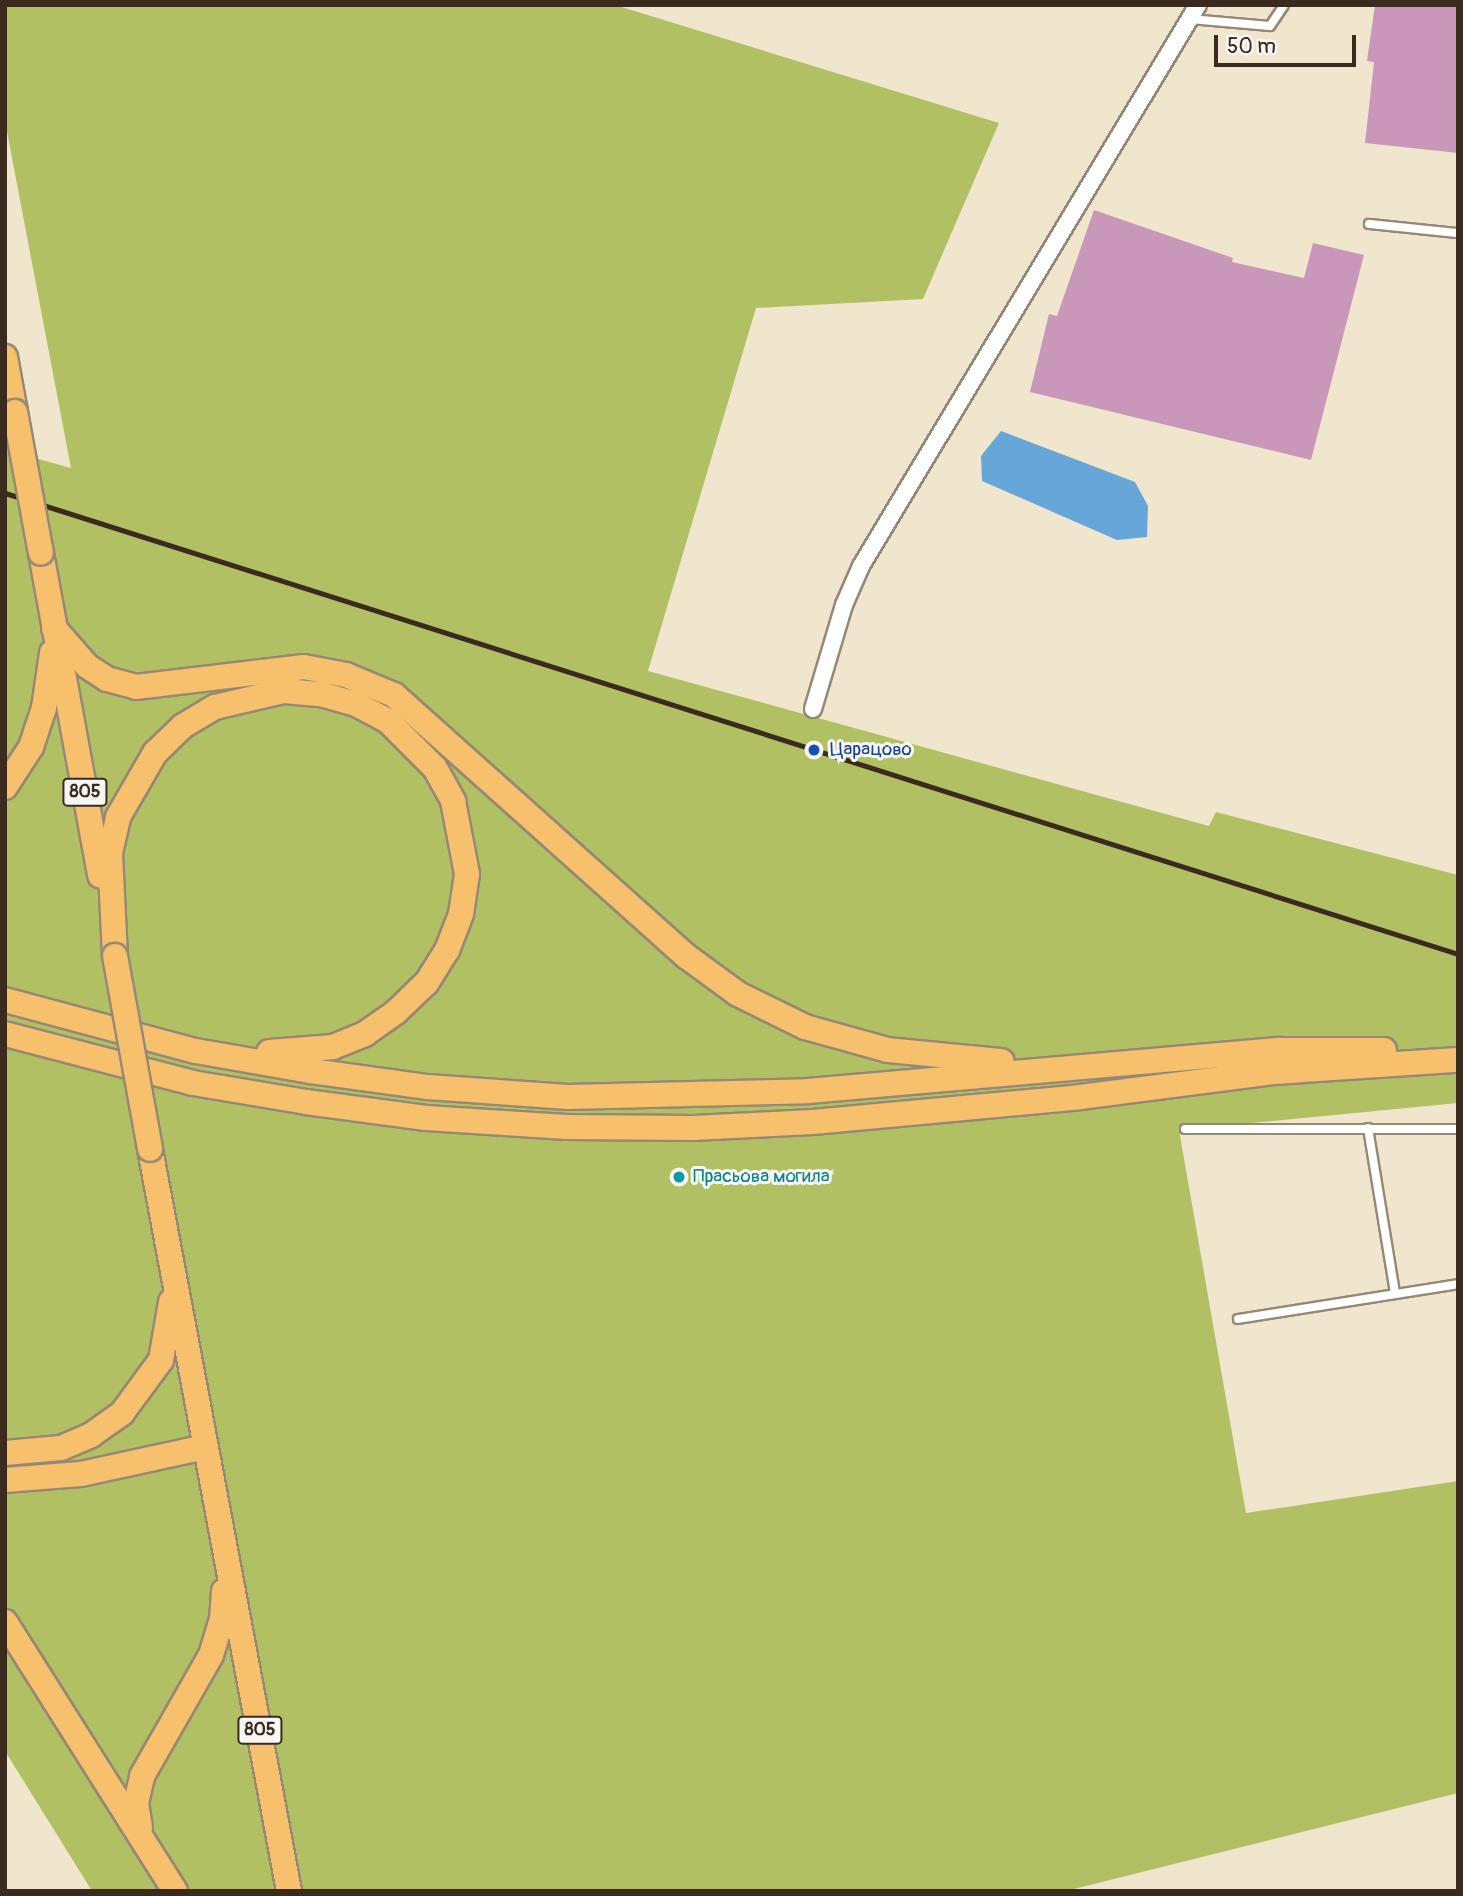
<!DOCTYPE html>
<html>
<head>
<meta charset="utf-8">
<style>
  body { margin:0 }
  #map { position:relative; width:1463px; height:1896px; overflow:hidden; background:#f0e5cd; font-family:Pangolin,sans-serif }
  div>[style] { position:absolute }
  .green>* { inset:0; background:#b0c063 }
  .water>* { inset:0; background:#66a6d9 }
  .building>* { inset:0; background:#c997ba }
  .roads { filter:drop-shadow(2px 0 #968876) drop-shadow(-2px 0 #968876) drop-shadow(0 2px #968876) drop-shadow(0 -2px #968876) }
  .lane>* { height:8px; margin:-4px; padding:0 4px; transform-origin:4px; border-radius:4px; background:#fff }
  .street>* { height:16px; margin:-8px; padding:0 8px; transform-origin:8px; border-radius:8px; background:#fff }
  .primary>* { height:24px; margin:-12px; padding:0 12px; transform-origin:12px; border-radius:12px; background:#f7c06c }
  .rail>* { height:5px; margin:-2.5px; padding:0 2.5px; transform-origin:2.5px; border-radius:2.5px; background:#3b2a1e }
  .bridges { filter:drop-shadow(2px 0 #968876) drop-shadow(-2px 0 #968876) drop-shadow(0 2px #968876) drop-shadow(0 -2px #968876) }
  .primary-bridge>* { height:24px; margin:-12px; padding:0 12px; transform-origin:12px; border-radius:12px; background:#f7c06c }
  .dots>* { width:19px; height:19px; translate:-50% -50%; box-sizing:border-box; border:4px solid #f6f6f2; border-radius:50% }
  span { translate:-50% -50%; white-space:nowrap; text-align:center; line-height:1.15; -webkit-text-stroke:6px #f6f6f2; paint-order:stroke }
  .shield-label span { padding:2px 5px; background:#f6f6f2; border:2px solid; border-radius:5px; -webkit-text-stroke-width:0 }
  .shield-label { font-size:18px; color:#3b2a1e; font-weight:700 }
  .transit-label { font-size:19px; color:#164399 }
  .left { translate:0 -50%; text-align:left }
  .culture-label { font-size:19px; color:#0d838f }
  .frame { position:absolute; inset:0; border:7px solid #3b2a1e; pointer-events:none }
  .scale { position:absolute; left:1214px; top:35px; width:142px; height:32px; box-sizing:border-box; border:4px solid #3b2a1e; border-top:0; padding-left:9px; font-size:21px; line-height:24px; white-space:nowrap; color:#3b2a1e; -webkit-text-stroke:5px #f6f6f2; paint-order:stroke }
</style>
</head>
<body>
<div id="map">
  <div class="green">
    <div style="clip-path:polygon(5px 5px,615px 5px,999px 123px,923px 299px,756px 308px,648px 671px,1209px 826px,1216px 812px,1458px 875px,1458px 1103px,1179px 1130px,1246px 1513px,1458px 1481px,1458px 1793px,1066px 1891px,92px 1891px,5px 1751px,5px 450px,71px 468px,5px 121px)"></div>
  </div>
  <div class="water">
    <div style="clip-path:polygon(1001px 431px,1135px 482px,1148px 506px,1147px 537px,1117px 540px,982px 481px,981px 456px)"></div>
  </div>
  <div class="building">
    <div style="clip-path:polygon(1375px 5px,1458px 5px,1458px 153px,1365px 143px,1374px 62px,1367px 61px)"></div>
    <div style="clip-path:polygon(1094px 210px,1233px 258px,1232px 262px,1304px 278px,1313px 243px,1364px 255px,1311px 460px,1030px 392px,1049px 314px,1057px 316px)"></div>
  </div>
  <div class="roads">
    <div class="lane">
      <div style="left:1190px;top:19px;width:80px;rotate:5deg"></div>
      <div style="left:1270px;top:26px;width:25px;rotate:-56deg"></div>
      <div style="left:1369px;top:224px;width:89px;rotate:5.8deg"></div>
      <div style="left:1368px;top:1128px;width:167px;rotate:80.7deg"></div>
      <div style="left:1185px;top:1129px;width:273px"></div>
      <div style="left:1238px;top:1319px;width:223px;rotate:-9deg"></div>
    </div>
    <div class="street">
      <div style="left:813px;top:709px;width:109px;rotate:-73.4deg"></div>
      <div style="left:844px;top:605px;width:43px;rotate:-66.4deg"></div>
      <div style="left:861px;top:566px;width:654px;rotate:-59.01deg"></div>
    </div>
    <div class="primary">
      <div style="left:5px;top:357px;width:56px;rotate:79.7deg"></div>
      <div style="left:41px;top:553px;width:328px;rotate:79.6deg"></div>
      <div style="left:54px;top:628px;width:50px;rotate:49deg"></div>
      <div style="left:87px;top:666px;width:24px;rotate:33deg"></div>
      <div style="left:107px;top:679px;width:30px;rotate:15deg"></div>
      <div style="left:136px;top:687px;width:169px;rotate:-6.8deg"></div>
      <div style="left:304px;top:667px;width:43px;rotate:10.8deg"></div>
      <div style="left:346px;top:675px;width:52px;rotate:22.6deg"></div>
      <div style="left:394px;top:695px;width:392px;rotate:41.8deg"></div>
      <div style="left:686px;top:956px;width:64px;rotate:36.2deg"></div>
      <div style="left:738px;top:994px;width:75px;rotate:26.2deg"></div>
      <div style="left:805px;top:1027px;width:86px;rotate:15.5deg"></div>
      <div style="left:888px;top:1050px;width:114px;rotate:5.6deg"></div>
      <div style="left:5px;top:787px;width:48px;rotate:-57deg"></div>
      <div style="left:31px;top:747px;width:41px;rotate:-71.6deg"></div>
      <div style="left:44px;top:708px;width:56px;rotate:-81.7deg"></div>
      <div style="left:115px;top:956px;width:103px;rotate:-92.8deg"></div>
      <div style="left:110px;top:853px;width:37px;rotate:-77deg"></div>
      <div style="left:118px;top:817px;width:74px;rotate:-60deg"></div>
      <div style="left:155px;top:753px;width:39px;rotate:-44deg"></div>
      <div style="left:183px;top:726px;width:37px;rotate:-31deg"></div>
      <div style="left:215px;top:707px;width:71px;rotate:-13.1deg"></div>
      <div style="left:284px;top:691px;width:37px;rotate:5deg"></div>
      <div style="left:321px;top:694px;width:36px;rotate:16deg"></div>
      <div style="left:356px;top:704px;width:36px;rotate:28deg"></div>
      <div style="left:388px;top:721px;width:66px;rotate:45deg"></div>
      <div style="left:435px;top:768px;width:38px;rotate:61deg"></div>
      <div style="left:453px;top:801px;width:74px;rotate:79.1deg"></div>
      <div style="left:467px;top:874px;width:40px;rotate:98.5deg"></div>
      <div style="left:461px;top:914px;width:39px;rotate:111deg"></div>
      <div style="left:447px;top:950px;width:39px;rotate:122deg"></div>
      <div style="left:426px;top:983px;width:42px;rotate:136deg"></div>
      <div style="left:396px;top:1012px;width:38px;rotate:145deg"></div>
      <div style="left:365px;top:1034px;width:35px;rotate:158deg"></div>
      <div style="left:333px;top:1047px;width:64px;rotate:175.5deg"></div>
      <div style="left:5px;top:1000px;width:198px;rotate:15deg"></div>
      <div style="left:196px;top:1051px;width:117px;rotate:9.9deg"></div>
      <div style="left:311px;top:1071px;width:118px;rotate:7.8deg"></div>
      <div style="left:428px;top:1087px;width:140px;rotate:4.1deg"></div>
      <div style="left:568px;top:1097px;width:240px;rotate:-1.4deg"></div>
      <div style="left:808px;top:1091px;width:474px;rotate:-5deg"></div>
      <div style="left:1280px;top:1050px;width:104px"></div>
      <div style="left:5px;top:1034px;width:194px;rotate:14.6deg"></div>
      <div style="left:193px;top:1083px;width:115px;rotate:9.5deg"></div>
      <div style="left:306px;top:1102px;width:121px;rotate:7.6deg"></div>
      <div style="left:426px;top:1118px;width:141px;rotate:3.7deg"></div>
      <div style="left:567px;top:1127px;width:126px;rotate:0.5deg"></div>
      <div style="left:693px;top:1128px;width:120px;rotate:-2.9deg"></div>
      <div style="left:813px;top:1122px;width:268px;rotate:-5.3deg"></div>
      <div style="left:1080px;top:1097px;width:197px;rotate:-7.3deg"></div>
      <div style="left:1275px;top:1072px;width:183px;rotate:-3.8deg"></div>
      <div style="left:150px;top:1149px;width:755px;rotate:79.39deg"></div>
      <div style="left:5px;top:1453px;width:56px;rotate:-5.1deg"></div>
      <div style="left:61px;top:1448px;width:33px;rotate:-23deg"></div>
      <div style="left:91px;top:1435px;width:38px;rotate:-35deg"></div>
      <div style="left:122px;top:1413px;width:66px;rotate:-53.7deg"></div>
      <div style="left:161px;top:1360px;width:59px;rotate:-80.2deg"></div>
      <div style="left:5px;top:1480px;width:76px;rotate:-4.5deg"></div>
      <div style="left:81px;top:1474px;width:127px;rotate:-12.3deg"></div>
      <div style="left:5px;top:1622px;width:318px;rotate:57.7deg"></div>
      <div style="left:140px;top:1828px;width:25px;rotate:-99deg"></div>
      <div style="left:136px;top:1803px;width:28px;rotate:-77deg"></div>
      <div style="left:142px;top:1776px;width:139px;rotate:-60.3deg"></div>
      <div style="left:211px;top:1655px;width:37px;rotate:-73deg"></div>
      <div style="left:222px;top:1620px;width:29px;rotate:-86deg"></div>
    </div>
  </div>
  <div class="rail">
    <div style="left:5px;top:493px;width:1524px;rotate:17.6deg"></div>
  </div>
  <div class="bridges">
    <div class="primary-bridge">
      <div style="left:15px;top:412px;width:143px;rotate:79.6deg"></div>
      <div style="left:115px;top:956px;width:196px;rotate:79.7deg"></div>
    </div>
  </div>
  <div class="dots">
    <div style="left:814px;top:750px;background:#1a4fb4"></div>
    <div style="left:679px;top:1177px;background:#0f9aa8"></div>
  </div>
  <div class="shield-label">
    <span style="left:85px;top:792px">805</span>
    <span style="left:260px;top:1730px">805</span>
  </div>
  <div class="transit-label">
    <span class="left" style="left:830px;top:750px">Царацово</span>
  </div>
  <div class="culture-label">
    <span class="left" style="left:693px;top:1177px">Прасьова могила</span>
  </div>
  <div class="frame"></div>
  <div class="scale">50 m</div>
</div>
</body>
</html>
